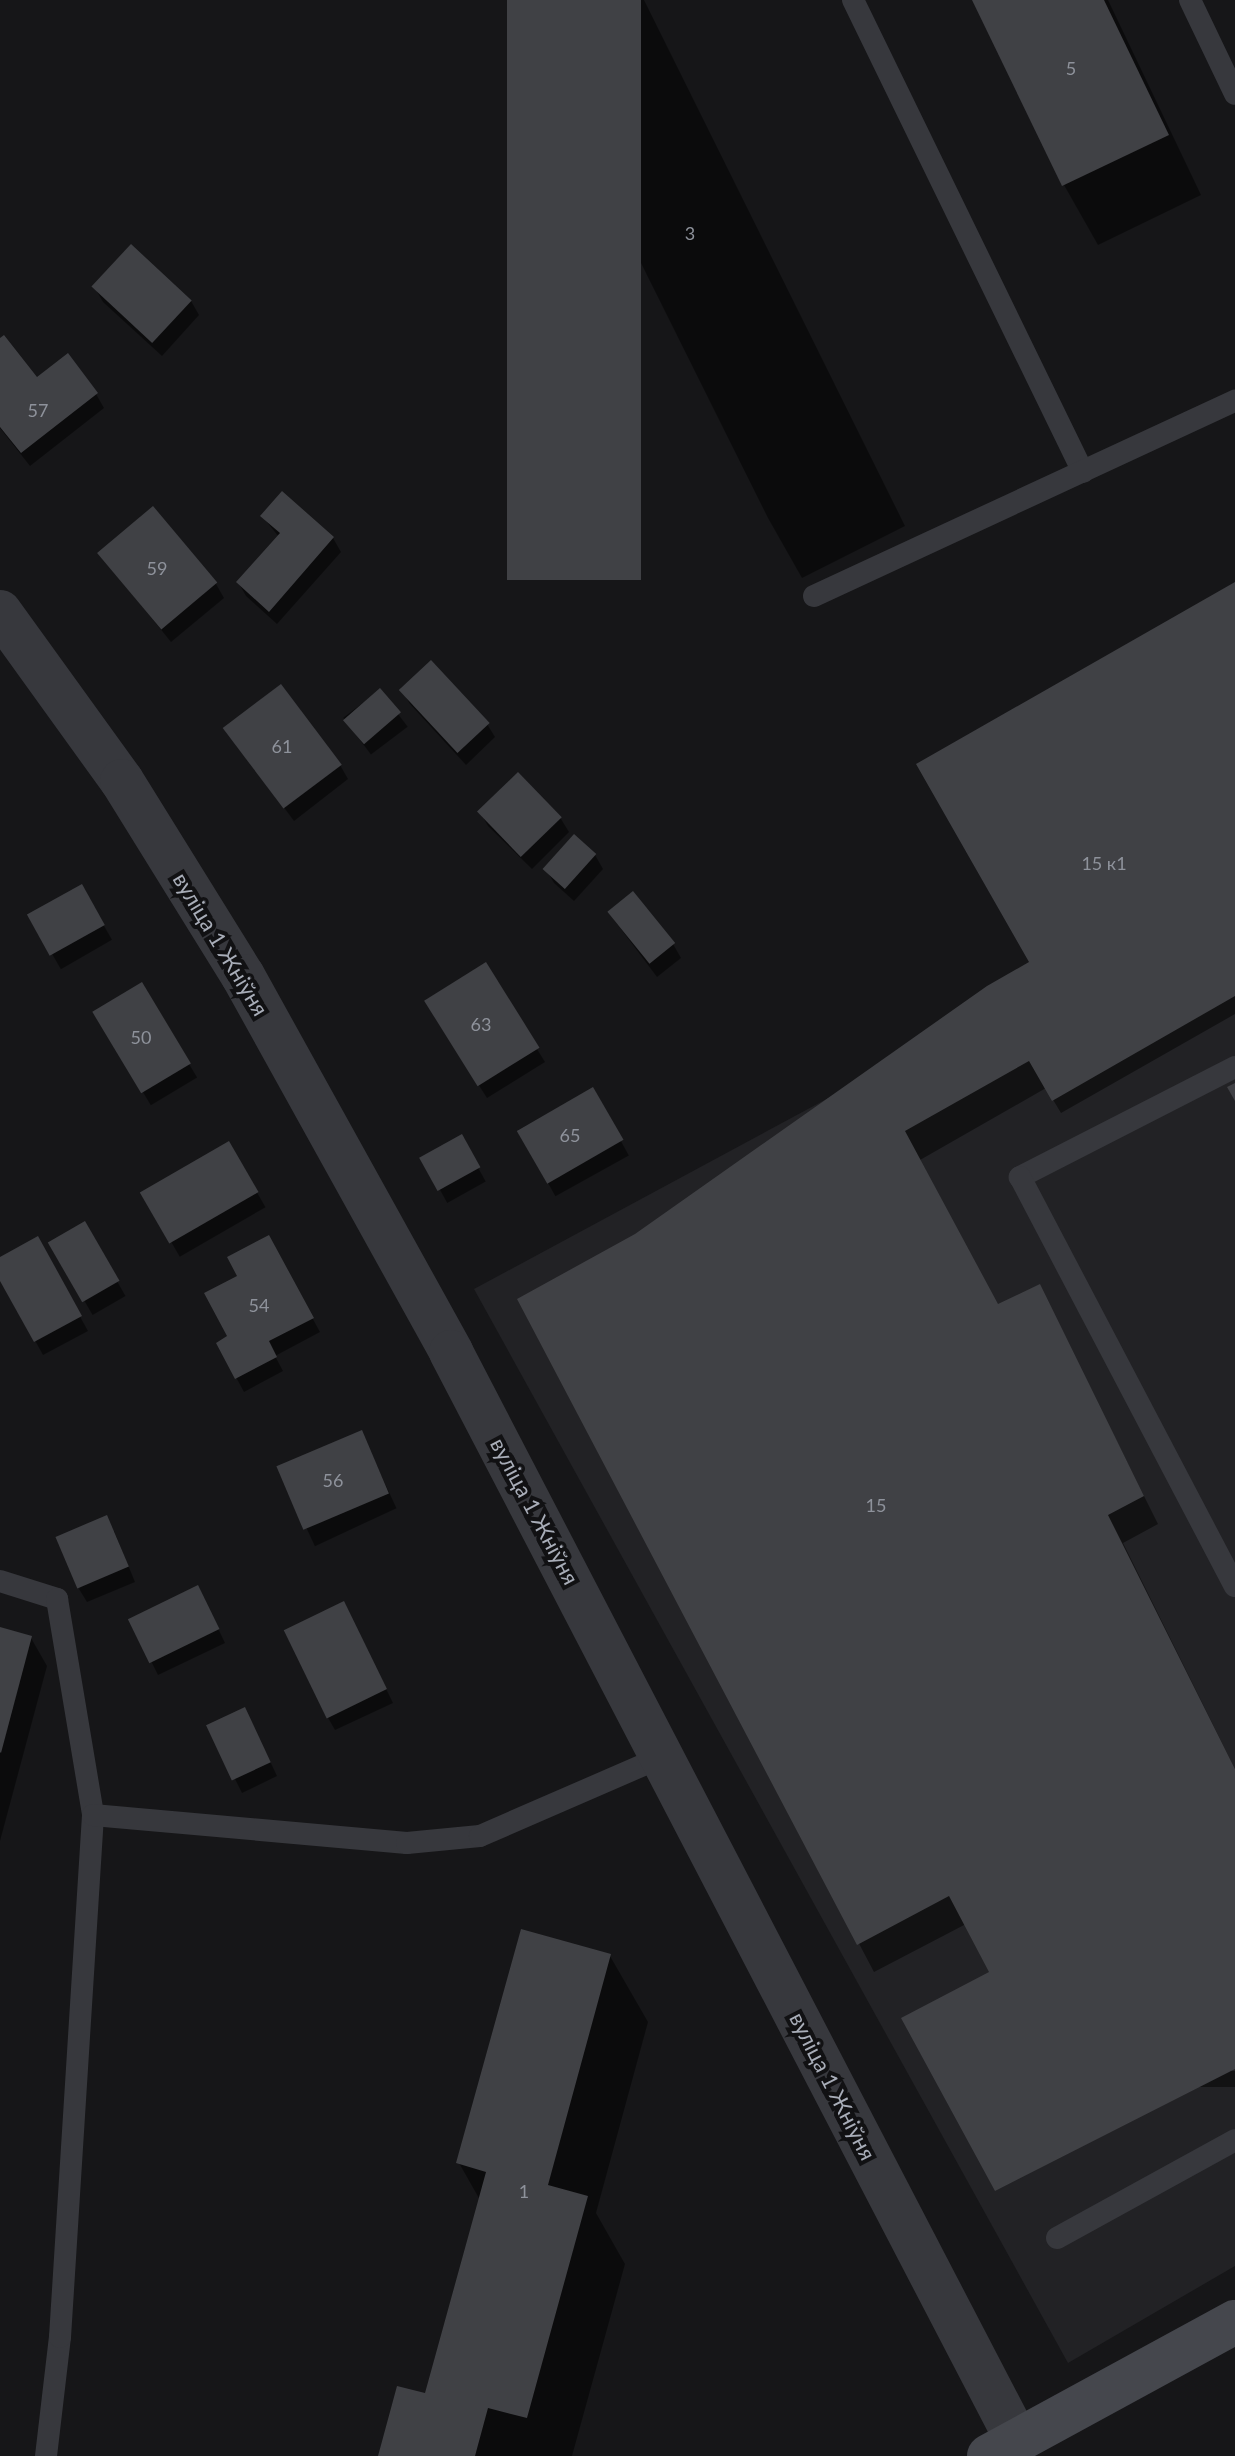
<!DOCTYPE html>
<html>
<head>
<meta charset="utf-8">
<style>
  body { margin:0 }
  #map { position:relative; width:1235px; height:2456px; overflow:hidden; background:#161618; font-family:Lato,sans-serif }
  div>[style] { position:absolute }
  .built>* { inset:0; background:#222225 }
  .shadow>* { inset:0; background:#0007; transform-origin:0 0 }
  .building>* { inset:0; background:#404145; transform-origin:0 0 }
  .lane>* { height:22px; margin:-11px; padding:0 11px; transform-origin:11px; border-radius:11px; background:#37383d }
  .street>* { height:44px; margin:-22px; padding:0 22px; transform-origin:22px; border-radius:22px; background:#37383d }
  .secondary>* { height:44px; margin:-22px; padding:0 22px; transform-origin:22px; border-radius:22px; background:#45474d }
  span { translate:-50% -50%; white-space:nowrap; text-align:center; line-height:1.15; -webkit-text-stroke:8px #111113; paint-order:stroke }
  .number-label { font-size:18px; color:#8e929b }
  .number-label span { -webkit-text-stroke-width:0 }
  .street-label { font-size:22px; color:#a8adb8 }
</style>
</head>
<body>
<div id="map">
  <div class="built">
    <div style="clip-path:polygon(1235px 879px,1235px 2266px,1068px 2363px,474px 1289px)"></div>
  </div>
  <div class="shadow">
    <div style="clip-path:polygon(510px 0,644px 0,905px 526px,802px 578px,768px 518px)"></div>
    <div style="clip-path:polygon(974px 0,1108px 0,1201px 195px,1098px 245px,1064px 185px)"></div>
    <div style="clip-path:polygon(95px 288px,191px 301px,199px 315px,162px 356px,103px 302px)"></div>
    <div style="clip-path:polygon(0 341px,36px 380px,96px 394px,104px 408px,30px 466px,0 428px)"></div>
    <div style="clip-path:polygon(262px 516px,333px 538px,341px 552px,277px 624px,246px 596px,238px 582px,279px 537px)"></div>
    <div style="clip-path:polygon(99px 553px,216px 584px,224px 598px,171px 642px)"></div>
    <div style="clip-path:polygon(1235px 584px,1235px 1014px,1061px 1113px,1046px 1088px,920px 1160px,998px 1306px,1039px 1286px,1158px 1524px,1123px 1543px,1235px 1769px,1235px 2067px,998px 1985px,966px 1924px,874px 1972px,520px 1300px,636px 1236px,1032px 963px)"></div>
    <div style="left:380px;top:690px;width:46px;height:46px;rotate:53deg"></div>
    <div style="clip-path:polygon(402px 691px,487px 724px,495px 737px,466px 765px,410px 704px)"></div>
    <div style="clip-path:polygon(226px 729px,340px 765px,348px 779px,294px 821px)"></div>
    <div style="clip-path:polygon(518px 775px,561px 819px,569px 832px,532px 869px,488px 826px,480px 812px)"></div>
    <div style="clip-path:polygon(595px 855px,603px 869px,574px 901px,554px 883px,546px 869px)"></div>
    <div style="left:81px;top:886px;width:62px;height:59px;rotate:60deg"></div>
    <div style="clip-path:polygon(609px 913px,673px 944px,681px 958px,657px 977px)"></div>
    <div style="clip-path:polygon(485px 965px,545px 1062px,487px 1098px,434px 1015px)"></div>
    <div style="left:141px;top:984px;width:109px;height:54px;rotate:59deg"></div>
    <div style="left:592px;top:1089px;width:76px;height:84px;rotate:61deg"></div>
    <div style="left:461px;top:1137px;width:51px;height:44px;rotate:61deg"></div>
    <div style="left:229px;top:1144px;width:73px;height:99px;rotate:60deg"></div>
    <div style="left:84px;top:1224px;width:83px;height:38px;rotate:60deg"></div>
    <div style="clip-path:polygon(268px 1237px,320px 1332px,275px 1356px,283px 1371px,244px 1392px,218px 1344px,230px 1337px,240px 1276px)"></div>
    <div style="clip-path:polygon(37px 1239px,88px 1331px,43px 1355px,0 1277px,0 1259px)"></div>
    <div style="left:361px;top:1432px;width:84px;height:90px;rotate:65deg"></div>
    <div style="clip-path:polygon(114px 1531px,135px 1582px,87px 1602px,79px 1589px)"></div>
    <div style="clip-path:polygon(205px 1601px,225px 1643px,158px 1675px,130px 1619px)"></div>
    <div style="clip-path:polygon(351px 1617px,393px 1703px,335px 1730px,327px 1716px)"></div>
    <div style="clip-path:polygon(0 1630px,31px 1638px,47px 1666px,0 1841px)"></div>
    <div style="clip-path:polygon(252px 1723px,277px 1776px,242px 1793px,209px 1727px)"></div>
    <div style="clip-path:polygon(610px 1956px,648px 2022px,596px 2213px,625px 2264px,572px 2456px,380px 2456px,427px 2396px,480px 2200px,459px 2163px)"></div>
    <div style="left:1235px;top:2071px;width:16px;height:267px;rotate:90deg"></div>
  </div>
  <div class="building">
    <div style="left:507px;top:0;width:134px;height:580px"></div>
    <div style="clip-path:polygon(972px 0,1104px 0,1169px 135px,1062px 186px)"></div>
    <div style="left:131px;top:244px;width:83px;height:58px;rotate:43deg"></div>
    <div style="clip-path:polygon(4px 335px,37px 377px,68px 353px,98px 393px,21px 453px,0 427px,0 338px)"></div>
    <div style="clip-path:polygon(282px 491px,334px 537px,269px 612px,236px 582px,280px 533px,260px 516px)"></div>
    <div style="left:153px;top:506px;width:100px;height:73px;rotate:50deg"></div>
    <div style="clip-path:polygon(1235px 582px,1235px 996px,1052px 1101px,1029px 1061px,905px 1131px,998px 1304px,1040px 1284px,1144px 1496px,1108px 1515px,1235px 1769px,1235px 2069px,995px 2191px,901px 2018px,989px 1972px,949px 1896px,857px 1945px,517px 1299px,635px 1234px,987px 986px,1029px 962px,916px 764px)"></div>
    <div style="left:431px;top:660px;width:86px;height:44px;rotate:47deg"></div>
    <div style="left:281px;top:684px;width:101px;height:73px;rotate:53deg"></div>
    <div style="left:380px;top:688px;width:32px;height:49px;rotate:49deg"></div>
    <div style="left:518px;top:772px;width:63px;height:57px;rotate:46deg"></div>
    <div style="left:574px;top:834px;width:30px;height:47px;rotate:42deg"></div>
    <div style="left:82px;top:884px;width:47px;height:63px;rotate:61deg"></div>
    <div style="left:633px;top:891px;width:67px;height:33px;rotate:51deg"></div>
    <div style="left:486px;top:962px;width:101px;height:73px;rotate:58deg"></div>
    <div style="left:142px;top:982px;width:95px;height:58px;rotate:59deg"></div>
    <div style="clip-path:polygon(1235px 1083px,1235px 1101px,1227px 1087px)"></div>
    <div style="left:593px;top:1087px;width:61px;height:88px;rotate:60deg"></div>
    <div style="left:462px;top:1134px;width:38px;height:49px;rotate:61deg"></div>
    <div style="left:229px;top:1141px;width:59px;height:103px;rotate:60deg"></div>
    <div style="left:85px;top:1221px;width:69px;height:43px;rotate:60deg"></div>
    <div style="clip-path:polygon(269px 1235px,314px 1318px,269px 1341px,277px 1357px,235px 1379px,216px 1343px,227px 1336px,204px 1293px,237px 1276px,227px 1257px)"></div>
    <div style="clip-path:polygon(38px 1236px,82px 1316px,34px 1342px,0 1281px,0 1257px)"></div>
    <div style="left:362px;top:1430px;width:69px;height:93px;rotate:67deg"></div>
    <div style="left:107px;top:1515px;width:56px;height:56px;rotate:67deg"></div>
    <div style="left:198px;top:1585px;width:49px;height:78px;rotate:64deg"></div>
    <div style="left:344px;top:1601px;width:98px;height:67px;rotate:64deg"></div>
    <div style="clip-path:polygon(0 1627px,32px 1636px,1px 1753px,0 1752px)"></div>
    <div style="left:245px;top:1707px;width:61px;height:43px;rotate:65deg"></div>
    <div style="clip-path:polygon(521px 1929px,611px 1954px,548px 2185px,588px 2196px,527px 2418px,488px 2408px,475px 2456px,378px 2456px,397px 2386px,425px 2393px,486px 2172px,456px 2163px)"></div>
  </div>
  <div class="lane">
    <div style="left:853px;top:0;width:525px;rotate:64.02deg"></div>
    <div style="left:1190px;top:0;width:104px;rotate:64.4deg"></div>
    <div style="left:814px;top:596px;width:464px;rotate:-24.9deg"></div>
    <div style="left:1235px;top:1067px;width:242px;rotate:152.9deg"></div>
    <div style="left:1020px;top:1177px;width:462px;rotate:62.3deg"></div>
    <div style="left:0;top:1581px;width:60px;rotate:17.5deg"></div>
    <div style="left:57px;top:1599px;width:219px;rotate:80.5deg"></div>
    <div style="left:1057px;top:2238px;width:203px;rotate:-28.8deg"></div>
    <div style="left:46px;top:2456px;width:120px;rotate:-83.3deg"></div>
    <div style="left:60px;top:2337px;width:523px;rotate:-86.38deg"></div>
    <div style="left:93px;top:1815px;width:315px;rotate:5.1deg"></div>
    <div style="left:407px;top:1843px;width:73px;rotate:-5.5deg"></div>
    <div style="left:480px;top:1836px;width:201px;rotate:-23.5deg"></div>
  </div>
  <div class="street">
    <div style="left:0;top:612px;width:208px;rotate:54.2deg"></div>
    <div style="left:122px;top:781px;width:229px;rotate:58.2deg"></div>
    <div style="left:243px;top:976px;width:430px;rotate:61deg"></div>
    <div style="left:451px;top:1352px;width:1226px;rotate:62.52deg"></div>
  </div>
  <div class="secondary">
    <div style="left:989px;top:2456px;width:280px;rotate:-28.6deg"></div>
  </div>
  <div class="number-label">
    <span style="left:1071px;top:68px">5</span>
    <span style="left:690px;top:233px">3</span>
    <span style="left:38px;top:410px">57</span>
    <span style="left:157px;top:568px">59</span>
    <span style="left:282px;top:746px">61</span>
    <span style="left:1104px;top:863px">15 к1</span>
    <span style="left:481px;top:1024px">63</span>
    <span style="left:141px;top:1037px">50</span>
    <span style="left:570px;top:1135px">65</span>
    <span style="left:259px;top:1305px">54</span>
    <span style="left:333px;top:1480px">56</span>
    <span style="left:876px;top:1505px">15</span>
    <span style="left:524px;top:2191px">1</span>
  </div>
  <div class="street-label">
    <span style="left:221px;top:944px;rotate:59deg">вуліца 1 Жніўня</span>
    <span style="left:535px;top:1511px;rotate:62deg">вуліца 1 Жніўня</span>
    <span style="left:833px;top:2086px;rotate:63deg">вуліца 1 Жніўня</span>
  </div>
</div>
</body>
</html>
